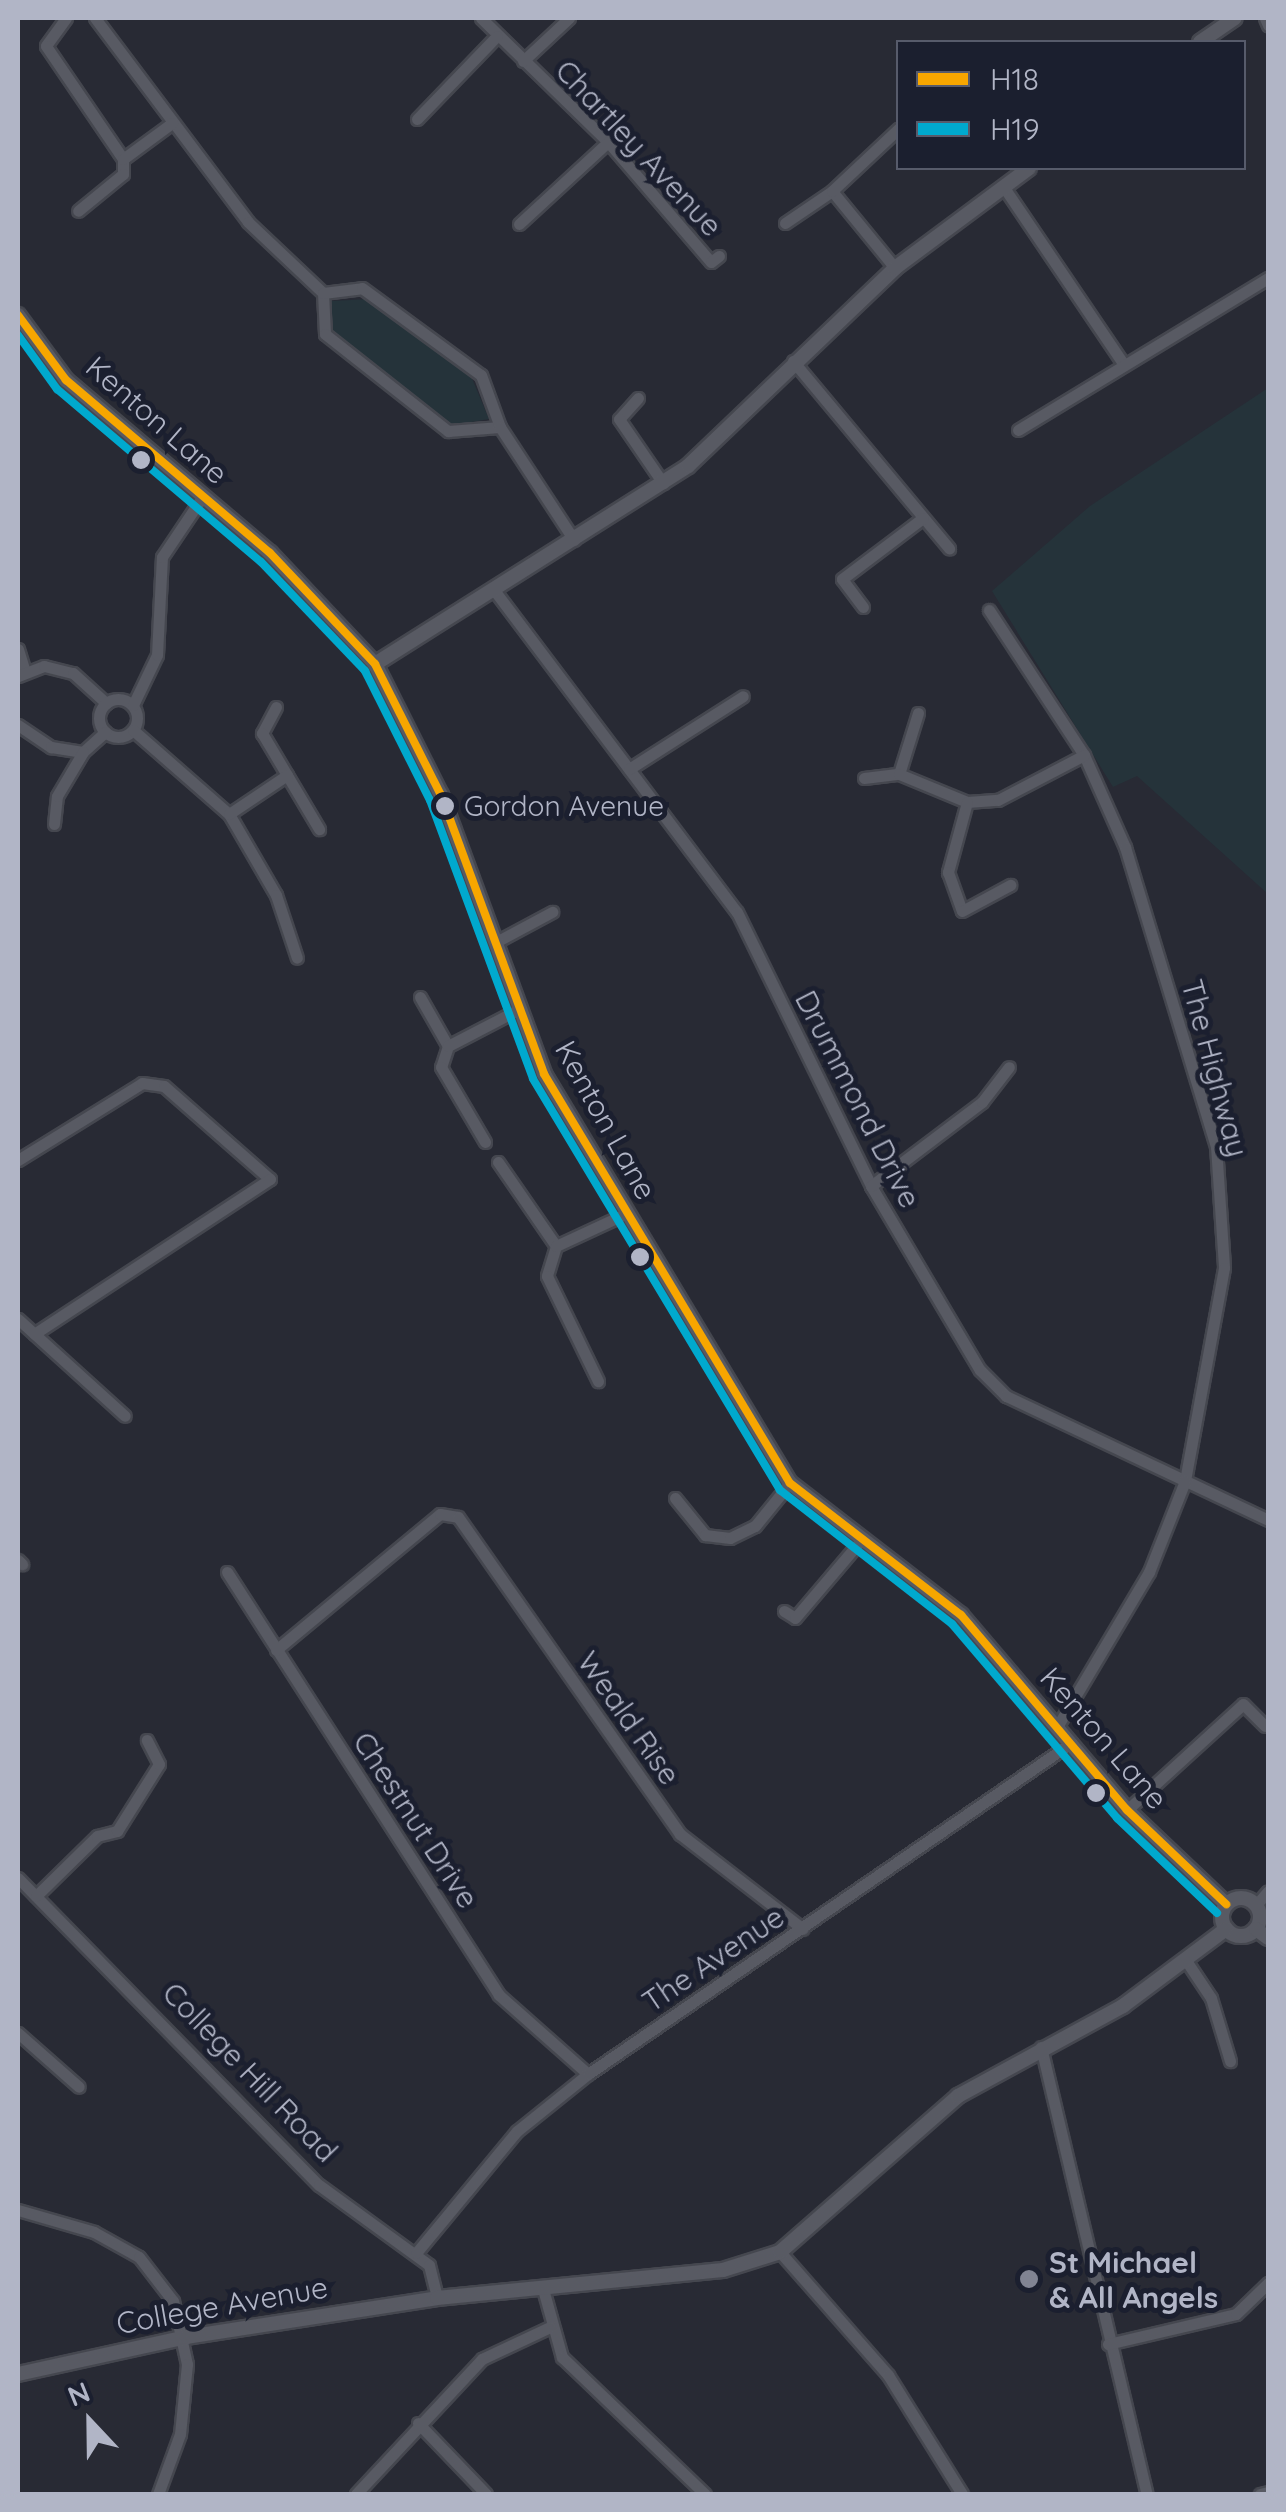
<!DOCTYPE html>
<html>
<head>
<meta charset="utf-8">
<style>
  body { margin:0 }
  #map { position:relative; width:1286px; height:2512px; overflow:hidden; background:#282a34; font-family:Quicksand,sans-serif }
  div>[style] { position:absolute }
  .green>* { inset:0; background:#25333a }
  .roads { filter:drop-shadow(2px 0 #45474f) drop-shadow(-2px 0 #45474f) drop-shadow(0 2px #45474f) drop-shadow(0 -2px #45474f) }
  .minor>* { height:11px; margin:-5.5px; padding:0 5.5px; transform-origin:5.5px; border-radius:5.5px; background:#585a63 }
  .minor>.ring { margin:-5.5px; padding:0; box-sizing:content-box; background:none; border:11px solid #585a63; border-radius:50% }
  .tertiary>* { height:14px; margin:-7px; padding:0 7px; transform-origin:7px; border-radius:7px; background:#585a63 }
  .tertiary>.ring { margin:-7px; padding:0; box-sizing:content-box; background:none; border:14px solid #585a63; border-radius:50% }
  .bus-1>* { height:8px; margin:-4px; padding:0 4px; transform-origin:4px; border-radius:4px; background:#f7a600 }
  .bus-2>* { height:8px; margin:-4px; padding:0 4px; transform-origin:4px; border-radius:4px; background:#00a9ce }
  .dots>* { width:28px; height:28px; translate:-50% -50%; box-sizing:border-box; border:5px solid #1b1f2f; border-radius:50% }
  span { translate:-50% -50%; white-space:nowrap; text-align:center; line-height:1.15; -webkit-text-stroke:10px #1b1f2f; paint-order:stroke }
  .bus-label { font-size:28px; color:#b1b5c6 }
  .left { translate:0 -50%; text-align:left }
  .street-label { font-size:30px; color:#b1b5c6 }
  .poi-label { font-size:30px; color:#b1b5c6; font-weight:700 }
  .frame { position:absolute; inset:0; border:20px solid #b1b5c6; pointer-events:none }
  .legend { position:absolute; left:896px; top:40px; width:350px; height:130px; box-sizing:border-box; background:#1b1f2f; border:2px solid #575b6b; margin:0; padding:12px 18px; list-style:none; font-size:30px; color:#b1b5c6 }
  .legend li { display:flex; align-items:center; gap:20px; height:50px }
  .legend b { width:50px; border:2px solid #575b6b }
  .north { position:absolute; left:40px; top:2372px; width:100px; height:100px; -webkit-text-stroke:8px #1b1f2f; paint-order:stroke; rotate:338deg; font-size:28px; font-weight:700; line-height:40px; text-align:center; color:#b1b5c6 }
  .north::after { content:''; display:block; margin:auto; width:35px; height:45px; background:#b1b5c6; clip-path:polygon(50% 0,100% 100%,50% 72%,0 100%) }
</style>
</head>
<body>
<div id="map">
  <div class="green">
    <div style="clip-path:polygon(370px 299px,471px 376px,489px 419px,449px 426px,332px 331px,331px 301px)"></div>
    <div style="clip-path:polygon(1268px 388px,1268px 894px,1137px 776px,1113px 787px,992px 591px,1090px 506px)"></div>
  </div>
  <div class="roads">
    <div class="minor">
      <div style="left:66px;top:18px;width:34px;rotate:126deg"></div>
      <div style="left:46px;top:46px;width:137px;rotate:55.7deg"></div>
      <div style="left:123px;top:159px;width:15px;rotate:90deg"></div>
      <div style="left:123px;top:174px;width:58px;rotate:140.6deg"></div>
      <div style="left:95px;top:18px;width:255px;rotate:53.1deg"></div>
      <div style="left:248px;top:222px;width:103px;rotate:43.4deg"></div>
      <div style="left:323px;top:293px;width:41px;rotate:87.2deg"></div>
      <div style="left:325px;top:334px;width:157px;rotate:38.3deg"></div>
      <div style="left:448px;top:431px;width:52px;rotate:-4.4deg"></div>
      <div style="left:481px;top:18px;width:177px;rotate:44.3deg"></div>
      <div style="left:608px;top:142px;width:158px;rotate:49.4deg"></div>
      <div style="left:711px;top:262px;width:10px;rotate:-37deg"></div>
      <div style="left:1265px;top:18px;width:8px;rotate:67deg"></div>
      <div style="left:523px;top:61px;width:63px;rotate:-43.1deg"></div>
      <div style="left:417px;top:119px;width:115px;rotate:-46.1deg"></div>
      <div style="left:123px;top:159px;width:61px;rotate:-36.3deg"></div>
      <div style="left:1003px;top:186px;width:216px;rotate:55.9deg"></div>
      <div style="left:785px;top:223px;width:57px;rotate:-34.2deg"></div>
      <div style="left:519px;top:224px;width:121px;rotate:-42.7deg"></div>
      <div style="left:895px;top:268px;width:99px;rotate:-129.3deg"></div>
      <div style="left:832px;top:191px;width:91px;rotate:-43.2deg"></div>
      <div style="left:323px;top:293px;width:39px;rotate:-7deg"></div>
      <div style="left:362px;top:288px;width:147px;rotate:36.2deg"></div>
      <div style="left:481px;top:375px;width:55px;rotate:69.9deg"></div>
      <div style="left:500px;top:427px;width:135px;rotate:56.8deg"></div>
      <div style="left:793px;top:361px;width:244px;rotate:50.2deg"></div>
      <div style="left:638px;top:398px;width:28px;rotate:132deg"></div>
      <div style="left:619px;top:419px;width:78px;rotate:55.5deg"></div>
      <div style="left:1018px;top:430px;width:293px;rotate:-31.3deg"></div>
      <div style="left:494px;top:590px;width:403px;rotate:53deg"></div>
      <div style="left:737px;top:912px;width:305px;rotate:63.9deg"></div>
      <div style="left:871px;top:1186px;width:214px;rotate:59.4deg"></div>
      <div style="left:980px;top:1370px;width:37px;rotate:45deg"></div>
      <div style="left:1006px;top:1396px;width:290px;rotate:25.3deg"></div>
      <div style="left:863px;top:607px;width:35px;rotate:-127deg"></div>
      <div style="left:842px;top:579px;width:101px;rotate:-37deg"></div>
      <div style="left:989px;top:610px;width:173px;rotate:56.8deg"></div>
      <div style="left:1084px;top:755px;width:101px;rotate:66deg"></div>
      <div style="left:1125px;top:847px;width:313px;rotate:73.1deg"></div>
      <div style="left:1216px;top:1146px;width:122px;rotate:86.2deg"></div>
      <div style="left:1224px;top:1268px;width:217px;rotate:100.4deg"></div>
      <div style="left:1185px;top:1481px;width:98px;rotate:111.6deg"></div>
      <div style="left:1149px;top:1572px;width:180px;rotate:120.7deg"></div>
      <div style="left:18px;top:649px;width:21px;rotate:73deg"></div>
      <div style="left:18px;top:676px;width:28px;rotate:-21deg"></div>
      <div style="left:44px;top:666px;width:30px;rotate:14deg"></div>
      <div style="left:73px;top:673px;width:45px;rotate:42.3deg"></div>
      <div class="ring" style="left:99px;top:699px;width:27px;height:27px"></div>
      <div style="left:133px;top:705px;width:55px;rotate:-64.4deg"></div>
      <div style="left:157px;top:655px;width:98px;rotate:-87.1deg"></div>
      <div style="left:162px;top:557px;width:73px;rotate:-56.1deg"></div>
      <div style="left:276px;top:707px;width:30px;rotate:118deg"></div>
      <div style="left:262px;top:733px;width:112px;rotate:59.3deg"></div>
      <div style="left:18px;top:725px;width:40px;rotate:34deg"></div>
      <div style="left:51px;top:747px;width:32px;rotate:9deg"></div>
      <div style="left:83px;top:752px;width:30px;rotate:-42deg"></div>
      <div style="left:133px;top:730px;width:128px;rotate:41.2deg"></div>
      <div style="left:229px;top:814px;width:94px;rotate:59.9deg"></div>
      <div style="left:276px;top:895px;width:66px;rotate:71.6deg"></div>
      <div style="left:629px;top:769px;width:135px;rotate:-32.6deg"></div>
      <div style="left:899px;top:774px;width:64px;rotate:-72.7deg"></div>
      <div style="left:864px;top:778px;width:35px;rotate:-7deg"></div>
      <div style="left:899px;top:774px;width:74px;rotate:22.4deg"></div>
      <div style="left:967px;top:802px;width:31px;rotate:-4deg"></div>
      <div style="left:998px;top:800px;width:97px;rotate:-27.6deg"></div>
      <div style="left:967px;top:802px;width:73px;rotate:105.2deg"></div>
      <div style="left:948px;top:872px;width:41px;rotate:70.3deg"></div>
      <div style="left:962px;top:911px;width:55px;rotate:-28.4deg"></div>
      <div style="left:229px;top:814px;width:70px;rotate:-33.9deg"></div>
      <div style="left:54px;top:824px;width:28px;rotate:-84deg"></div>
      <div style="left:57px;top:796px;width:51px;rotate:-59.4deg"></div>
      <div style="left:496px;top:942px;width:64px;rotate:-28.2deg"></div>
      <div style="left:420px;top:997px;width:56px;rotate:60.3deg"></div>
      <div style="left:448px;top:1046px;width:22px;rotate:108deg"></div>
      <div style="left:441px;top:1067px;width:87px;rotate:59.6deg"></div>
      <div style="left:448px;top:1046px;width:80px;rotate:-27.5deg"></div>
      <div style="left:18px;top:1160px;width:146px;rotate:-31.8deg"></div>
      <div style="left:142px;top:1083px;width:22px;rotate:8deg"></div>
      <div style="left:164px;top:1086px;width:141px;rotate:41.3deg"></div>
      <div style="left:270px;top:1179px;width:282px;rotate:146.7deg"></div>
      <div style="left:498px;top:1162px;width:102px;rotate:55.4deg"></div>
      <div style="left:556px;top:1246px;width:31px;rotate:107deg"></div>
      <div style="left:547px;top:1276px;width:117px;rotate:64.1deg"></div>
      <div style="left:871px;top:1186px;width:139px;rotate:-37.1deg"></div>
      <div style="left:982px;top:1102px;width:44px;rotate:-52.4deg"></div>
      <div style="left:556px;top:1246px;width:76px;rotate:-24.9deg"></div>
      <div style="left:18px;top:1319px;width:144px;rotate:42.2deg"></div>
      <div style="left:675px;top:1498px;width:48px;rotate:51deg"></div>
      <div style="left:705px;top:1535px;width:25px;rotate:7deg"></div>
      <div style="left:730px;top:1538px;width:28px;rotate:-26deg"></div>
      <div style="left:755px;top:1526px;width:55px;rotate:-50.9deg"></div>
      <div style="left:18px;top:1560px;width:6px;rotate:45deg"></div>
      <div style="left:227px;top:1572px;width:503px;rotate:57.26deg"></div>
      <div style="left:499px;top:1995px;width:119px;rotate:41.6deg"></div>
      <div style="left:784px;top:1611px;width:13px;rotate:32deg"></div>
      <div style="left:795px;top:1618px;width:104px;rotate:-49.7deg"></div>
      <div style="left:276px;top:1650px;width:213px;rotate:-39.7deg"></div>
      <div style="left:440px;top:1514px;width:18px;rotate:9deg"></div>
      <div style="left:458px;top:1517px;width:387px;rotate:55deg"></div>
      <div style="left:680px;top:1834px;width:155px;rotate:37.7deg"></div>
      <div style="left:1127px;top:1810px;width:157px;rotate:-42.4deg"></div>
      <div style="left:1243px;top:1704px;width:31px;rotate:45deg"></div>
      <div style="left:18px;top:1878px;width:430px;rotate:45.6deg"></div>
      <div style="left:319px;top:2185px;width:136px;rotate:36deg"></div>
      <div style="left:429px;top:2265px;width:34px;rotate:76deg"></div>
      <div style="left:36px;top:1896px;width:86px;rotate:-44.5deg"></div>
      <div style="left:97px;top:1836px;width:21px;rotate:-14deg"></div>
      <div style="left:117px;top:1831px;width:79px;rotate:-57.9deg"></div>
      <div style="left:159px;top:1764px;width:27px;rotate:-117deg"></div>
      <div style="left:1256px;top:1905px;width:18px;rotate:-49deg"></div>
      <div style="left:1187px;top:1962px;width:43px;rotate:56.3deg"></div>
      <div style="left:1211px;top:1998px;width:66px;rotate:73.2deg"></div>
      <div style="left:18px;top:2033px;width:81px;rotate:41.5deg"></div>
      <div style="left:1041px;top:2047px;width:459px;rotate:76.7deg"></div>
      <div style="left:18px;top:2210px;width:79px;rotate:16.1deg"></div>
      <div style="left:94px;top:2232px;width:51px;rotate:29.1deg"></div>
      <div style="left:139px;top:2257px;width:56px;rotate:52.3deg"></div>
      <div style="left:173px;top:2301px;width:65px;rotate:77.5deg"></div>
      <div style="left:187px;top:2364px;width:70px;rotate:95.7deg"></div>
      <div style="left:180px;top:2434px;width:64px;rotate:110.1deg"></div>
      <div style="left:780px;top:2252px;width:164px;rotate:48.7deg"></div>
      <div style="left:888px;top:2375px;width:140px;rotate:58.1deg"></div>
      <div style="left:416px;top:2253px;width:158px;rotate:-50.4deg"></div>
      <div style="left:517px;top:2131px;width:91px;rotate:-38.8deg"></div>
      <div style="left:588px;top:2074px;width:586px;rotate:-34.42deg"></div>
      <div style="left:543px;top:2289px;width:71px;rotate:74.4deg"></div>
      <div style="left:562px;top:2357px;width:198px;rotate:43.8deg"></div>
      <div style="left:1108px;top:2344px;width:131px;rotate:-13.2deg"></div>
      <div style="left:1236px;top:2314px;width:45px;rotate:-44.1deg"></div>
      <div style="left:418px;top:2423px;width:98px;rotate:46.2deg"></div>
      <div style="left:356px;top:2494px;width:185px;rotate:-47deg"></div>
      <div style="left:482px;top:2359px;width:75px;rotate:-25.2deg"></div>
      <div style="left:1260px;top:2494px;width:8px;rotate:-14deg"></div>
    </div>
    <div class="tertiary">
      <div style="left:1200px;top:42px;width:42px;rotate:-34.4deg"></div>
      <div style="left:18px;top:315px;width:81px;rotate:53.6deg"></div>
      <div style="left:66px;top:380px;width:267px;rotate:40.3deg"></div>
      <div style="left:270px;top:553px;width:153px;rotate:46.6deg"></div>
      <div style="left:375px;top:664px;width:147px;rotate:63.3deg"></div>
      <div style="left:441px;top:795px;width:297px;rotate:69.7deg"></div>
      <div style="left:544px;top:1074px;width:477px;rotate:59deg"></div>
      <div style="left:790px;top:1483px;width:216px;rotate:37.7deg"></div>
      <div style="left:961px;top:1615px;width:256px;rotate:49.6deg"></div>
      <div style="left:1127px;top:1810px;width:137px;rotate:43.5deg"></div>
      <div style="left:375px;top:664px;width:370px;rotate:-32.3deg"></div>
      <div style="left:688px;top:466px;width:286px;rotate:-43.7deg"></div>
      <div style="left:895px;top:268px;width:167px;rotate:-36.7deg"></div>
      <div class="ring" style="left:1222px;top:1898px;width:24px;height:24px"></div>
      <div style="left:1256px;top:1929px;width:15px;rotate:37deg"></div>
      <div style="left:18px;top:2374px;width:172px;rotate:-12.4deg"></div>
      <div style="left:186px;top:2337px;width:254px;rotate:-8.8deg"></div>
      <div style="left:437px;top:2298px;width:287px;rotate:-5.6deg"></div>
      <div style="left:723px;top:2270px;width:60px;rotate:-17.5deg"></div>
      <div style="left:780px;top:2252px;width:237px;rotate:-41.2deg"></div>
      <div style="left:958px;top:2096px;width:188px;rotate:-28.6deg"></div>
      <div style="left:1123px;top:2006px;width:129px;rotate:-36.8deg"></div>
    </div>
  </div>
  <div class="bus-1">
    <div style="left:18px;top:315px;width:81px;rotate:53.6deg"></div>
    <div style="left:66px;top:380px;width:267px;rotate:40.3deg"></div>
    <div style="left:270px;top:553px;width:153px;rotate:46.6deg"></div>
    <div style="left:375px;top:664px;width:147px;rotate:63.3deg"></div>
    <div style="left:441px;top:795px;width:297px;rotate:69.7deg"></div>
    <div style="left:544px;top:1074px;width:477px;rotate:59deg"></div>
    <div style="left:790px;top:1483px;width:216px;rotate:37.7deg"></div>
    <div style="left:961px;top:1615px;width:256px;rotate:49.6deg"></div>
    <div style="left:1127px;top:1810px;width:137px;rotate:43.5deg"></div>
  </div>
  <div class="bus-2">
    <div style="left:18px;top:335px;width:67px;rotate:54.2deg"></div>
    <div style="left:57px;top:389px;width:267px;rotate:40.3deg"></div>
    <div style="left:261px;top:562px;width:151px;rotate:46.3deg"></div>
    <div style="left:365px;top:671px;width:144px;rotate:63.3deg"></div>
    <div style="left:430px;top:800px;width:297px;rotate:69.7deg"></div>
    <div style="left:533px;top:1079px;width:480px;rotate:59deg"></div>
    <div style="left:780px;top:1490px;width:218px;rotate:37.9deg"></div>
    <div style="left:952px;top:1624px;width:255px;rotate:49.6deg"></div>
    <div style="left:1117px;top:1818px;width:138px;rotate:43.5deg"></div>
  </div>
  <div class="dots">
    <div style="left:141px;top:460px;background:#b1b5c6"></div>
    <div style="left:445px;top:806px;background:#b1b5c6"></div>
    <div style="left:640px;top:1257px;background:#b1b5c6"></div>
    <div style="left:1096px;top:1793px;background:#b1b5c6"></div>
    <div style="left:1029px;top:2279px;background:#818493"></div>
  </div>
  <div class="bus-label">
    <span class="left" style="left:464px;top:806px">Gordon Avenue</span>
  </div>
  <div class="street-label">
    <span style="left:639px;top:148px;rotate:47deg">Chartley Avenue</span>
    <span style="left:157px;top:420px;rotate:41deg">Kenton Lane</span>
    <span style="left:1215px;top:1068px;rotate:75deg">The Highway</span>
    <span style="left:858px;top:1099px;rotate:63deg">Drummond Drive</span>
    <span style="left:606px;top:1120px;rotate:61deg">Kenton Lane</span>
    <span style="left:629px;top:1718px;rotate:55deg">Weald Rise</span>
    <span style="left:1104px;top:1738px;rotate:49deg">Kenton Lane</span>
    <span style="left:416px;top:1820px;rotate:57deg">Chestnut Drive</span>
    <span style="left:713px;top:1959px;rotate:-34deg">The Avenue</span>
    <span style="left:250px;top:2072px;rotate:46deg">College Hill Road</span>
    <span style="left:222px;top:2305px;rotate:-10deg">College Avenue</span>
  </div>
  <div class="poi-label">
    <span class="left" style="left:1049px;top:2279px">St Michael<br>&amp; All Angels</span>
  </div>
  <div class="frame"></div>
  <ul class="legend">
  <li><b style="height:12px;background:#f7a600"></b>H18</li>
  <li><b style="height:12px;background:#00a9ce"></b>H19</li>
  </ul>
  <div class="north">N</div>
</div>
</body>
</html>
